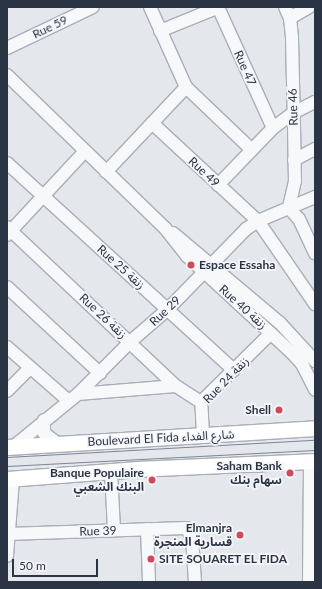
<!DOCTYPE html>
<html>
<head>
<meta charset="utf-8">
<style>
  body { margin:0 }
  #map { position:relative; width:322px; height:589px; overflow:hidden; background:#e4e7ec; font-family:Lato,"Noto Sans Arabic",sans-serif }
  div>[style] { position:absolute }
  .roads { filter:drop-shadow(1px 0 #a9aeb7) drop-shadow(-1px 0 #a9aeb7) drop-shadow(0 1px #a9aeb7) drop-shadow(0 -1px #a9aeb7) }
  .minor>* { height:12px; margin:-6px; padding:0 6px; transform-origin:6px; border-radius:6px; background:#f7f8fa }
  .major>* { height:15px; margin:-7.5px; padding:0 7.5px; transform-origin:7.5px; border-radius:7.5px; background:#fff }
  .tram>* { height:1px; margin:-0.5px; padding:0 0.5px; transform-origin:0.5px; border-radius:0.5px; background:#7d8696 }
  .dots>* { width:11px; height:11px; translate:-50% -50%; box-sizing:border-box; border:2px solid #f4f6f9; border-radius:50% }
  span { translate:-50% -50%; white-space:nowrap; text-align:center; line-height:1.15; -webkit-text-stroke:3.5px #f4f6f9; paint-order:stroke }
  .street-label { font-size:12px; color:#2b3445 }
  .poi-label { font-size:12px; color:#2b3445; font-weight:700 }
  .left { translate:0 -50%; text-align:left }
  .right { translate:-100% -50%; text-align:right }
  .frame { position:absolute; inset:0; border:8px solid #2b3445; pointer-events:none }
  .scale { position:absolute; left:12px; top:559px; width:86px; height:18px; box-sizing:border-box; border:2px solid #2b3445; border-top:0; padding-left:5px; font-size:12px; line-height:14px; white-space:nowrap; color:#2b3445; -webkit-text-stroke:3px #f4f6f9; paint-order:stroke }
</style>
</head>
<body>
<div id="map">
  <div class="roads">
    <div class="minor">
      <div style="left:150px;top:7px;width:88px;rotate:65.8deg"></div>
      <div style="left:186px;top:87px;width:91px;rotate:43.7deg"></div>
      <div style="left:218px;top:7px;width:133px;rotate:65.6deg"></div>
      <div style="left:285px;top:7px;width:12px;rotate:66deg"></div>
      <div style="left:290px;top:18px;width:20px;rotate:84deg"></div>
      <div style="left:292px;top:38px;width:87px;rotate:88.7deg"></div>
      <div style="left:294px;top:125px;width:56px;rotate:89deg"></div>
      <div style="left:295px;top:181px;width:28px;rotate:103deg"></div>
      <div style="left:290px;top:18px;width:22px;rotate:-30deg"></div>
      <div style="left:160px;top:31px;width:64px;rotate:-22.1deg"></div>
      <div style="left:7px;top:48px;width:95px;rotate:-25.5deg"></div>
      <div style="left:7px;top:75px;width:220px;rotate:44.1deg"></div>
      <div style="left:165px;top:228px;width:36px;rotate:52deg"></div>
      <div style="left:187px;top:256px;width:142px;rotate:42.7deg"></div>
      <div style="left:291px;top:352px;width:16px;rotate:47deg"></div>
      <div style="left:302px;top:364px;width:29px;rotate:63deg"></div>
      <div style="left:152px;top:123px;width:144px;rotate:42.8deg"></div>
      <div style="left:258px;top:221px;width:101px;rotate:55.5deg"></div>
      <div style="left:294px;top:160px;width:24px;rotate:-28deg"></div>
      <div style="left:7px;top:163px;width:307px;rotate:42.4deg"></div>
      <div style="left:106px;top:172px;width:117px;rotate:-46.7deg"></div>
      <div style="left:218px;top:185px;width:79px;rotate:-46deg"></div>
      <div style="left:273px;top:128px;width:25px;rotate:-37deg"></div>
      <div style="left:293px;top:113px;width:25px;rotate:-27deg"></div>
      <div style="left:289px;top:208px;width:15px;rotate:48deg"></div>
      <div style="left:299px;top:219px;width:38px;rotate:65deg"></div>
      <div style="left:7px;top:227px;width:232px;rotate:43.3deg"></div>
      <div style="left:176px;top:386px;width:30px;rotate:33deg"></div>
      <div style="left:173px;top:233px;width:140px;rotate:40.1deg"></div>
      <div style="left:280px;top:323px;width:52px;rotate:47.4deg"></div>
      <div style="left:7px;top:235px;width:113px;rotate:-47.1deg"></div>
      <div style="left:7px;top:287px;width:127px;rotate:42.8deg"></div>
      <div style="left:7px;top:347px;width:82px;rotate:41.1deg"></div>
      <div style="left:7px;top:391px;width:31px;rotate:-45deg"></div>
      <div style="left:78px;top:394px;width:98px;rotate:-4.7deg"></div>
      <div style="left:44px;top:420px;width:13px;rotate:90deg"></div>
      <div style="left:44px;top:433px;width:18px;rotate:38deg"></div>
      <div style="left:203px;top:435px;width:33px;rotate:-93deg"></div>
      <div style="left:201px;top:402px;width:98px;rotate:-44.6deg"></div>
      <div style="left:13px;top:447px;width:84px;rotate:-39.2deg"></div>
      <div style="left:78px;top:394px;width:74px;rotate:-45deg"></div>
      <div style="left:130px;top:342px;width:50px;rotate:-41deg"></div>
      <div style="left:168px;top:309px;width:112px;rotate:-45.7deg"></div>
      <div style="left:246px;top:229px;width:14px;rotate:-34deg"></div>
      <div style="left:258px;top:221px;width:62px;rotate:-22.8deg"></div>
      <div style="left:111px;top:471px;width:59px;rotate:87.1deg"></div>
      <div style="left:147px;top:529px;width:53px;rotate:87.8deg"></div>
      <div style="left:7px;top:534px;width:179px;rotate:-1.9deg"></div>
      <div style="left:186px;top:528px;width:11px;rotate:56deg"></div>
      <div style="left:192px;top:537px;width:45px;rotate:86.2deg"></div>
      <div style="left:7px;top:556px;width:77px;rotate:-85.5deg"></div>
      <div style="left:309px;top:582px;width:120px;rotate:-89.5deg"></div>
    </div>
    <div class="major">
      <div style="left:7px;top:447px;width:309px;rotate:-3.5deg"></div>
      <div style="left:7px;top:479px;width:131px;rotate:-4.4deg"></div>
      <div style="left:138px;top:469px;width:177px;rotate:-2.6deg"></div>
    </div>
  </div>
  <div class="tram">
    <div style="left:7px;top:457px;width:308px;rotate:-3.2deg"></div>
    <div style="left:7px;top:466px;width:308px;rotate:-3deg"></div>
  </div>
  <div class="dots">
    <div style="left:191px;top:265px;background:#d1495b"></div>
    <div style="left:279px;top:410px;background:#d1495b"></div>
    <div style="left:290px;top:473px;background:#d1495b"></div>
    <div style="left:152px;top:480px;background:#d1495b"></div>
    <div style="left:240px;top:535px;background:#d1495b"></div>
    <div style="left:151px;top:559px;background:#d1495b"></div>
  </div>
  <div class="street-label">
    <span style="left:50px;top:27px;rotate:-26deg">Rue 59</span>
    <span style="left:245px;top:68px;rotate:66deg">Rue 47</span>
    <span style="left:293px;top:107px;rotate:-92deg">Rue 46</span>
    <span style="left:204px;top:172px;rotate:43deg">Rue 49</span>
    <span style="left:121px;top:267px;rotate:42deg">Rue 25 زنقة</span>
    <span style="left:243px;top:307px;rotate:42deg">Rue 40 زنقة</span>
    <span style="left:165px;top:311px;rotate:-43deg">Rue 29</span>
    <span style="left:103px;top:316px;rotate:43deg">Rue 26 زنقة</span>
    <span style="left:226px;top:380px;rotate:-46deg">Rue 24 زنقة</span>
    <span style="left:161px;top:438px;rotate:-3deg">Boulevard El Fida شارع الفداء</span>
    <span style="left:98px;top:531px;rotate:-2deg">Rue 39</span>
  </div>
  <div class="poi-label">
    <span class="left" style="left:199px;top:265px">Espace Essaha</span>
    <span class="right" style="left:271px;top:410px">Shell</span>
    <span class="right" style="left:282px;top:473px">Saham Bank<br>سهام بنك</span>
    <span class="right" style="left:144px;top:480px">Banque Populaire<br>البنك الشعبي</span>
    <span class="right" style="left:232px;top:535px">Elmanjra<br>قسارية المنجرة</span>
    <span class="left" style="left:159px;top:559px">SITE SOUARET EL FIDA</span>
  </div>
  <div class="frame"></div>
  <div class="scale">50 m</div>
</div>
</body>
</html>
